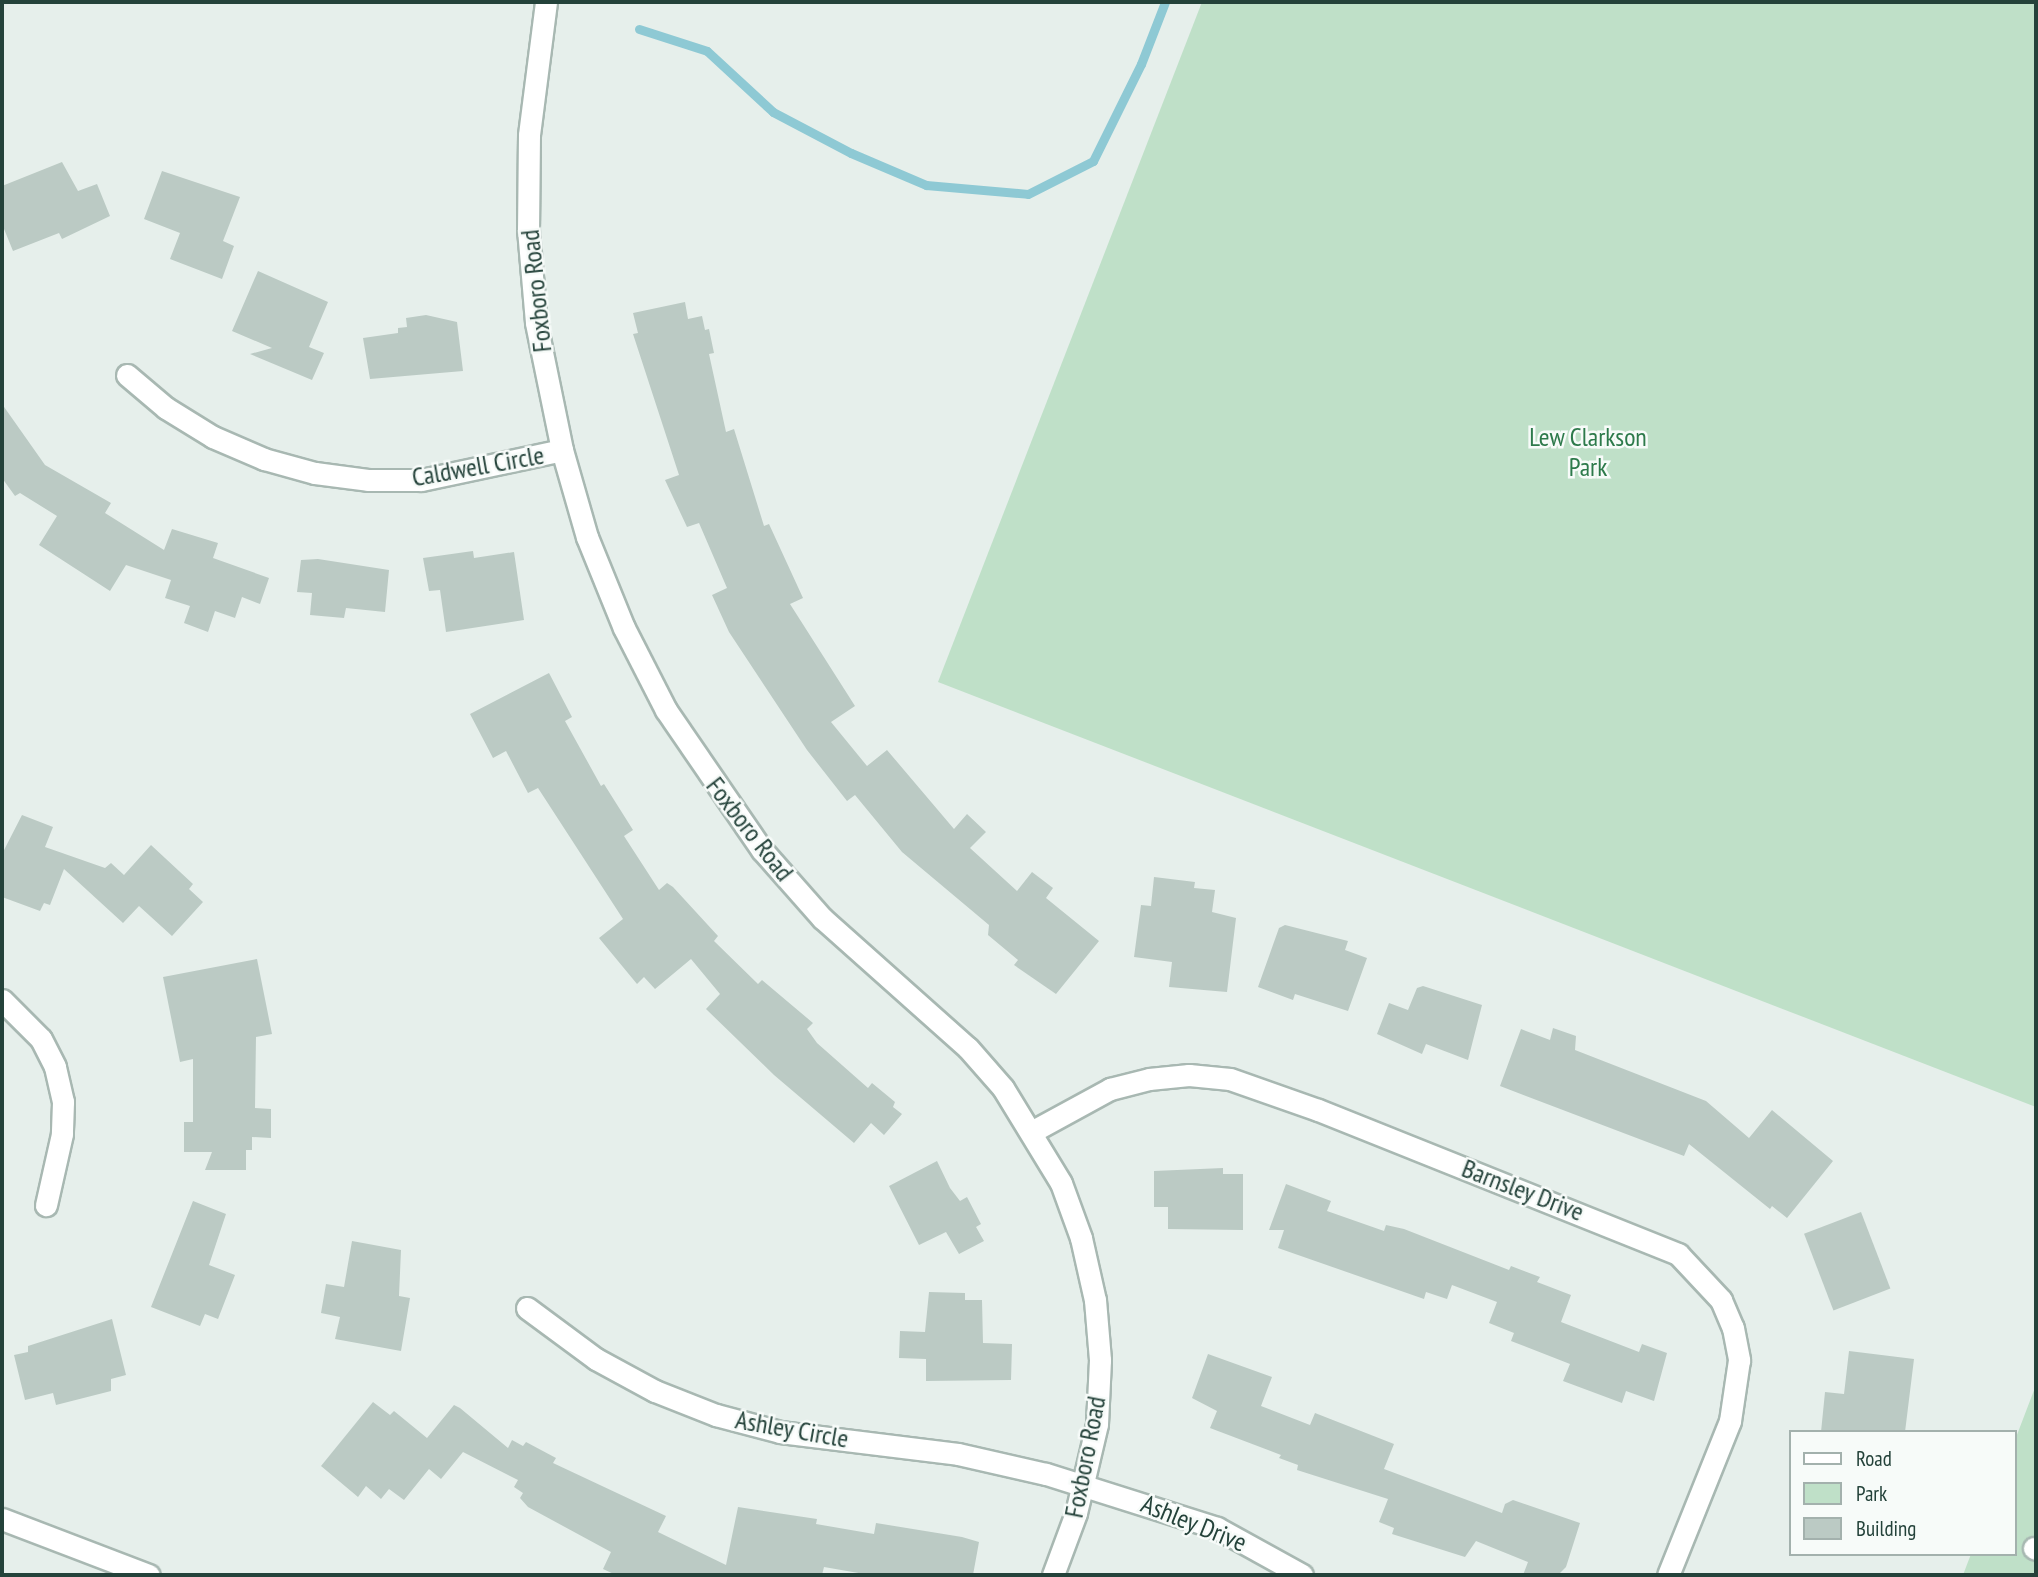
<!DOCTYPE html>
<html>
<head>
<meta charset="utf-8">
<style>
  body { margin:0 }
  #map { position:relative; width:2038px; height:1577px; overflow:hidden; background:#e6efeb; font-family:"PT Sans Narrow",sans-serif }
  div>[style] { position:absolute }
  .green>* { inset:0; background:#bfe0c8 }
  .stream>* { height:9px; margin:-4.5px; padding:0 4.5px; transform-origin:4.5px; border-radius:4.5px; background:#8ec9d4 }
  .building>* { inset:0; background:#bbcac4; transform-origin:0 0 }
  .roads { filter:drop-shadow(2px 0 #a8b8b2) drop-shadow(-2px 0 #a8b8b2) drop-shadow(0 2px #a8b8b2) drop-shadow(0 -2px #a8b8b2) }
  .minor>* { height:21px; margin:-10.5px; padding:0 10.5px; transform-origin:10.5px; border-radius:10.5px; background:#fff }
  span { translate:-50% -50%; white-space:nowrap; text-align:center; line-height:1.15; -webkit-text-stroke:5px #f7fbf9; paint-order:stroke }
  .street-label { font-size:26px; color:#24423a }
  .park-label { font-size:26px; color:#2d7a4b }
  .frame { position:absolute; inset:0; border:4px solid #24423a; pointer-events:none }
  .legend { position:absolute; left:1789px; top:1430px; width:228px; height:126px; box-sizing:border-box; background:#f7fbf9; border:2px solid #a3b1ad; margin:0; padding:9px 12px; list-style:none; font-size:21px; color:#24423a }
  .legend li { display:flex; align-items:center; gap:14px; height:35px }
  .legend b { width:35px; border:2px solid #a3b1ad }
</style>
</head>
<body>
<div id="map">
  <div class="green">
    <div style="clip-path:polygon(1202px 2px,2036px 2px,2036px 1107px,938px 682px)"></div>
    <div style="clip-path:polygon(2036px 1385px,2036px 1575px,1963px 1575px,1971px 1554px,2015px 1554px,2015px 1440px)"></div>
  </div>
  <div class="stream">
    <div style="left:639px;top:29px;width:71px;rotate:17.9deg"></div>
    <div style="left:707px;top:51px;width:90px;rotate:42.7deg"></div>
    <div style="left:773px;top:112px;width:88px;rotate:27.7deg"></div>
    <div style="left:851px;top:153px;width:82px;rotate:23.1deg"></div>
    <div style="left:926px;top:185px;width:102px;rotate:5deg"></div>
    <div style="left:1028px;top:194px;width:73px;rotate:-26.9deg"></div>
    <div style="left:1093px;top:161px;width:108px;rotate:-63.7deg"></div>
    <div style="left:1141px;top:64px;width:66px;rotate:-68.8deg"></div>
  </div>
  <div class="building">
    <div style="clip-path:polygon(62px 162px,78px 191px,97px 184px,110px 216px,62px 239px,59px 233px,13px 251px,2px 224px,2px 186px)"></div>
    <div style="clip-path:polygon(162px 171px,240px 197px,223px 241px,234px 246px,222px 279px,170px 259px,180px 233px,144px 219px)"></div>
    <div style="clip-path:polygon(258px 271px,328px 302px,309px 347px,324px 353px,312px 380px,250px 354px,272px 348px,232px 331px)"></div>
    <div style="clip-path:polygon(685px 302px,688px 319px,702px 316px,705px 330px,709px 329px,714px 353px,709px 354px,726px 432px,734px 429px,764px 526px,769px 524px,803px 598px,790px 604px,855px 706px,831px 722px,867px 766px,887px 750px,954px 829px,967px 814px,986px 832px,970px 848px,1017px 891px,1032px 872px,1053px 888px,1046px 898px,1099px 941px,1056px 994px,1014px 965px,1018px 960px,988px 935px,989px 925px,902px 852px,855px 795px,847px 801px,807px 750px,729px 632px,712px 595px,727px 588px,699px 523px,687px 527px,665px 480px,679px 475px,633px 334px,638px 333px,633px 313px)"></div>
    <div style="clip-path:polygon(426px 315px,457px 322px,463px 371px,370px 379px,363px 338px,398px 333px,398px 328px,407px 327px,406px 318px)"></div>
    <div style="clip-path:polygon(2px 404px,45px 465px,111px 503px,105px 513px,164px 550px,172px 529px,218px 543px,213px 558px,269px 578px,260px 604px,242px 597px,235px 618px,215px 611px,208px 632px,184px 623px,190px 606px,165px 598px,171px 580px,126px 565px,110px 591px,39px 545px,57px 516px,20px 493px,15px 496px,2px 478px)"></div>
    <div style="clip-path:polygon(473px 551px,474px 558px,514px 552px,524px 620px,446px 632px,440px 590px,429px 591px,423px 558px)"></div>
    <div style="clip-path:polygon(318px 559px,389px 570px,385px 612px,346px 608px,344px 618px,310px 615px,312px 593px,297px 592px,301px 560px)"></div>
    <div style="clip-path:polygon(549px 673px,572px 717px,565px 721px,601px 786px,604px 784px,633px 830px,624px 836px,659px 890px,667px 883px,673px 887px,718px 936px,714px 941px,758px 984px,762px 980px,813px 1023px,807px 1029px,817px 1043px,868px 1088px,872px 1083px,895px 1102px,893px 1107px,902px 1114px,884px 1135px,871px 1123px,854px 1143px,774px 1075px,706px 1009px,720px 994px,691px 959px,655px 989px,644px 977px,637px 984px,599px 938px,623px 919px,538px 788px,528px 793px,506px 751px,493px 758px,470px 714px)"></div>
    <div style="clip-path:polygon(22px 815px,53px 827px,45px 847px,105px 868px,111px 863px,124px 875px,151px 845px,193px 884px,189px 889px,203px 902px,172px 936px,139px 906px,123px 923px,64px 869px,50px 905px,44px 903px,40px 911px,2px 897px,2px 854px)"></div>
    <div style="clip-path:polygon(1154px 877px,1195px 882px,1194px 888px,1215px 890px,1212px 912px,1236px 918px,1227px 992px,1169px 987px,1172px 962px,1134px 957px,1141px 905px,1151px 906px)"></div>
    <div style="clip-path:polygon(1285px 925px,1348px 941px,1345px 950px,1367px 958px,1348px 1011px,1295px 994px,1293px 1000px,1258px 987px,1279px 928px)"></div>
    <div style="clip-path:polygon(257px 959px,272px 1034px,256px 1037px,255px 1108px,271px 1109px,271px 1138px,252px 1137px,252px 1150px,246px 1150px,246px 1170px,205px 1170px,212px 1152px,184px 1152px,184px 1122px,193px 1122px,193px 1059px,180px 1062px,163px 977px)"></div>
    <div style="clip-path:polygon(1423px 986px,1482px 1005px,1468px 1060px,1426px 1044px,1422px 1054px,1377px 1034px,1389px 1003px,1408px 1010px,1417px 988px)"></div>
    <div style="clip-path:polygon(1553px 1028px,1576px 1036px,1575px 1050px,1706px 1101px,1749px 1138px,1772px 1110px,1833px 1161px,1787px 1218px,1772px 1206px,1770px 1209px,1689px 1144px,1684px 1156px,1500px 1086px,1521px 1029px,1550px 1040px)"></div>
    <div style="clip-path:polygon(937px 1161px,950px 1188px,960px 1201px,967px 1197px,981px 1224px,976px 1227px,984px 1241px,959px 1254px,946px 1232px,919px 1245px,889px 1186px)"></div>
    <div style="clip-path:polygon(1223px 1168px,1223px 1174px,1243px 1174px,1243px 1230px,1168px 1229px,1168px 1207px,1154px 1207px,1154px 1171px)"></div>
    <div style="clip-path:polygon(1286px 1184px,1331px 1201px,1327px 1211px,1384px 1231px,1386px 1225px,1404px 1229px,1509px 1270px,1511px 1266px,1540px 1277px,1537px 1282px,1571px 1295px,1561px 1322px,1639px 1352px,1642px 1344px,1667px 1353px,1654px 1401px,1626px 1391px,1622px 1403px,1563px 1381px,1570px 1364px,1511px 1341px,1514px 1333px,1489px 1323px,1497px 1302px,1452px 1285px,1447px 1299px,1426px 1292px,1424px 1299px,1278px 1248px,1284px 1230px,1269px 1230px)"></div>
    <div style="clip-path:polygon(193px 1201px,226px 1214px,209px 1265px,235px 1275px,218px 1319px,205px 1314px,200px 1326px,151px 1307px)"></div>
    <div style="left:1861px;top:1212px;width:82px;height:61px;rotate:69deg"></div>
    <div style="clip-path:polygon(352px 1241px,401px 1250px,399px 1296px,410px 1298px,401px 1351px,335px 1339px,340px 1317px,321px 1313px,326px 1284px,344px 1287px)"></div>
    <div style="clip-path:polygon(929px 1292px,965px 1293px,965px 1300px,982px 1300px,983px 1343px,1012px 1344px,1011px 1380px,926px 1381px,926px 1359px,899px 1358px,900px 1331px,925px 1332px)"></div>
    <div style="clip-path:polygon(112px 1319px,126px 1375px,111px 1379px,111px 1391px,56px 1405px,53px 1393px,25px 1400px,14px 1355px,28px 1352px,28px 1346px)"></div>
    <div style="clip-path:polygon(1849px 1351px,1914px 1359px,1905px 1432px,1821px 1432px,1825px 1392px,1844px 1394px)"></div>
    <div style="clip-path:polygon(1208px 1354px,1272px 1377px,1261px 1406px,1310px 1425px,1315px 1413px,1394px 1444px,1384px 1469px,1502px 1513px,1505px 1504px,1513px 1500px,1580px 1523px,1566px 1567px,1558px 1575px,1523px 1575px,1528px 1562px,1476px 1541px,1465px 1557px,1392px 1534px,1394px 1528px,1379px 1522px,1388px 1499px,1297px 1470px,1298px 1465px,1279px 1458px,1281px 1455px,1210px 1428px,1217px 1411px,1192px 1398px)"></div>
    <div style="clip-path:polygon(373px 1402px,390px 1415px,394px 1411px,427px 1438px,454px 1405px,460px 1408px,508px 1448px,512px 1440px,523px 1446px,526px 1442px,556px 1458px,553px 1463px,666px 1516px,658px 1532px,726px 1565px,738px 1507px,817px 1519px,816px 1524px,874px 1534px,876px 1523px,962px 1537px,979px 1542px,973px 1575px,870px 1575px,824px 1567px,822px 1575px,616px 1575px,603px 1569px,611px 1552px,528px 1507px,520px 1498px,523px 1493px,514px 1487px,518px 1480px,463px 1452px,441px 1479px,429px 1469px,404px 1500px,389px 1489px,381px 1499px,366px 1486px,358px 1497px,321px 1466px)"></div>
  </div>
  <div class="roads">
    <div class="minor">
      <div style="left:546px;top:2px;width:134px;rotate:97.3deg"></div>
      <div style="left:529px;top:135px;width:94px;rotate:90.6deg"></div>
      <div style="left:528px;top:229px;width:94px;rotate:85.1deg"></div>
      <div style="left:536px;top:323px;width:130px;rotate:78.4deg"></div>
      <div style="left:562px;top:450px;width:91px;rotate:74deg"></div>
      <div style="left:587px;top:537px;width:98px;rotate:67.9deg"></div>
      <div style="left:624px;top:628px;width:92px;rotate:62.9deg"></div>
      <div style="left:666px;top:710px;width:170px;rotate:55.6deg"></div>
      <div style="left:762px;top:850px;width:91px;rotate:48.6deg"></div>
      <div style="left:822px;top:918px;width:195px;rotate:41.7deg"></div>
      <div style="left:968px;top:1048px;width:53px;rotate:48.8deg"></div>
      <div style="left:1003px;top:1088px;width:111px;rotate:58.6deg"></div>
      <div style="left:1061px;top:1183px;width:59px;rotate:70deg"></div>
      <div style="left:1081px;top:1238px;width:64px;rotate:77.3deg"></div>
      <div style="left:1095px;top:1300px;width:60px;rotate:85.2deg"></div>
      <div style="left:1100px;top:1360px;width:64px;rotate:92.7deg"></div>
      <div style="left:1097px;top:1424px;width:91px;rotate:103.3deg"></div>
      <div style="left:1076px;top:1513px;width:66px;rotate:110.4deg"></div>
      <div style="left:127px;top:375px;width:51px;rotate:40.2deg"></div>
      <div style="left:166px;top:408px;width:55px;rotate:31.7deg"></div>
      <div style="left:213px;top:437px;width:56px;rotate:23.3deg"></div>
      <div style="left:264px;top:459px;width:53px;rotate:15.4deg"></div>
      <div style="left:315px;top:473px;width:53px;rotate:7.5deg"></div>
      <div style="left:368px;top:480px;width:53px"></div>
      <div style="left:421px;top:480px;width:144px;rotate:-12deg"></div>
      <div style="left:2px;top:1000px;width:55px;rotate:45deg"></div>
      <div style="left:41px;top:1039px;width:31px;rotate:63deg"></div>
      <div style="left:55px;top:1067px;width:36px;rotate:77deg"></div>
      <div style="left:63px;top:1102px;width:32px;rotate:92deg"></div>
      <div style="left:62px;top:1134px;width:73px;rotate:102.7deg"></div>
      <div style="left:1033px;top:1131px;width:88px;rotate:-28.6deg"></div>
      <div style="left:1110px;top:1089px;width:40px;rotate:-14.4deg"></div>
      <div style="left:1149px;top:1079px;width:40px;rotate:-5.7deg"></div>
      <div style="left:1189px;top:1075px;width:41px;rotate:5.6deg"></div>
      <div style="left:1230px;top:1079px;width:93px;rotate:19.4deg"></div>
      <div style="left:1318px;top:1110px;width:388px;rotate:21.8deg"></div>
      <div style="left:1678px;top:1254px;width:63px;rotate:46.9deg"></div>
      <div style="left:1721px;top:1300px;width:30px;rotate:67deg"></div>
      <div style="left:1733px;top:1328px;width:33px;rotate:79deg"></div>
      <div style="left:1739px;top:1360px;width:62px;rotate:98.4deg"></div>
      <div style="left:1730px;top:1421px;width:166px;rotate:111.9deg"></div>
      <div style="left:527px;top:1308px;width:86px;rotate:36.5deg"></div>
      <div style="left:596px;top:1359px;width:67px;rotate:28.5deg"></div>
      <div style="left:655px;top:1391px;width:66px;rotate:21.5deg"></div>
      <div style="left:716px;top:1415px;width:66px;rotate:14.9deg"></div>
      <div style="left:780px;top:1432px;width:179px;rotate:7deg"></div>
      <div style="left:958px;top:1454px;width:90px;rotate:12.8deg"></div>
      <div style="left:1046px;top:1474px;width:179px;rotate:17.5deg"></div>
      <div style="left:1217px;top:1528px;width:97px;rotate:28.9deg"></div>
      <div style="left:2px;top:1519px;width:157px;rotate:20.9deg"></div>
      <div style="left:2034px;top:1548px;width:2px;rotate:27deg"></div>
    </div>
  </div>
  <div class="street-label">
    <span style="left:536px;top:291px;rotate:-96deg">Foxboro Road</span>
    <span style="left:478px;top:466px;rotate:-10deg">Caldwell Circle</span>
    <span style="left:750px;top:829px;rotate:52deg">Foxboro Road</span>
    <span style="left:1523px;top:1190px;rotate:21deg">Barnsley Drive</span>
    <span style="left:792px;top:1429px;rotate:10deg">Ashley Circle</span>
    <span style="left:1085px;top:1457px;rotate:-79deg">Foxboro Road</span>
    <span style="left:1194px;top:1523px;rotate:22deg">Ashley Drive</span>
  </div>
  <div class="park-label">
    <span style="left:1588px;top:452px">Lew Clarkson<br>Park</span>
  </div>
  <div class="frame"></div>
  <ul class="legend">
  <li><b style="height:9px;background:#fff"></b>Road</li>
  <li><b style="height:19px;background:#bfe0c8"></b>Park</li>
  <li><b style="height:19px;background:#bbcac4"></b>Building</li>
  </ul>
</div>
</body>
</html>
